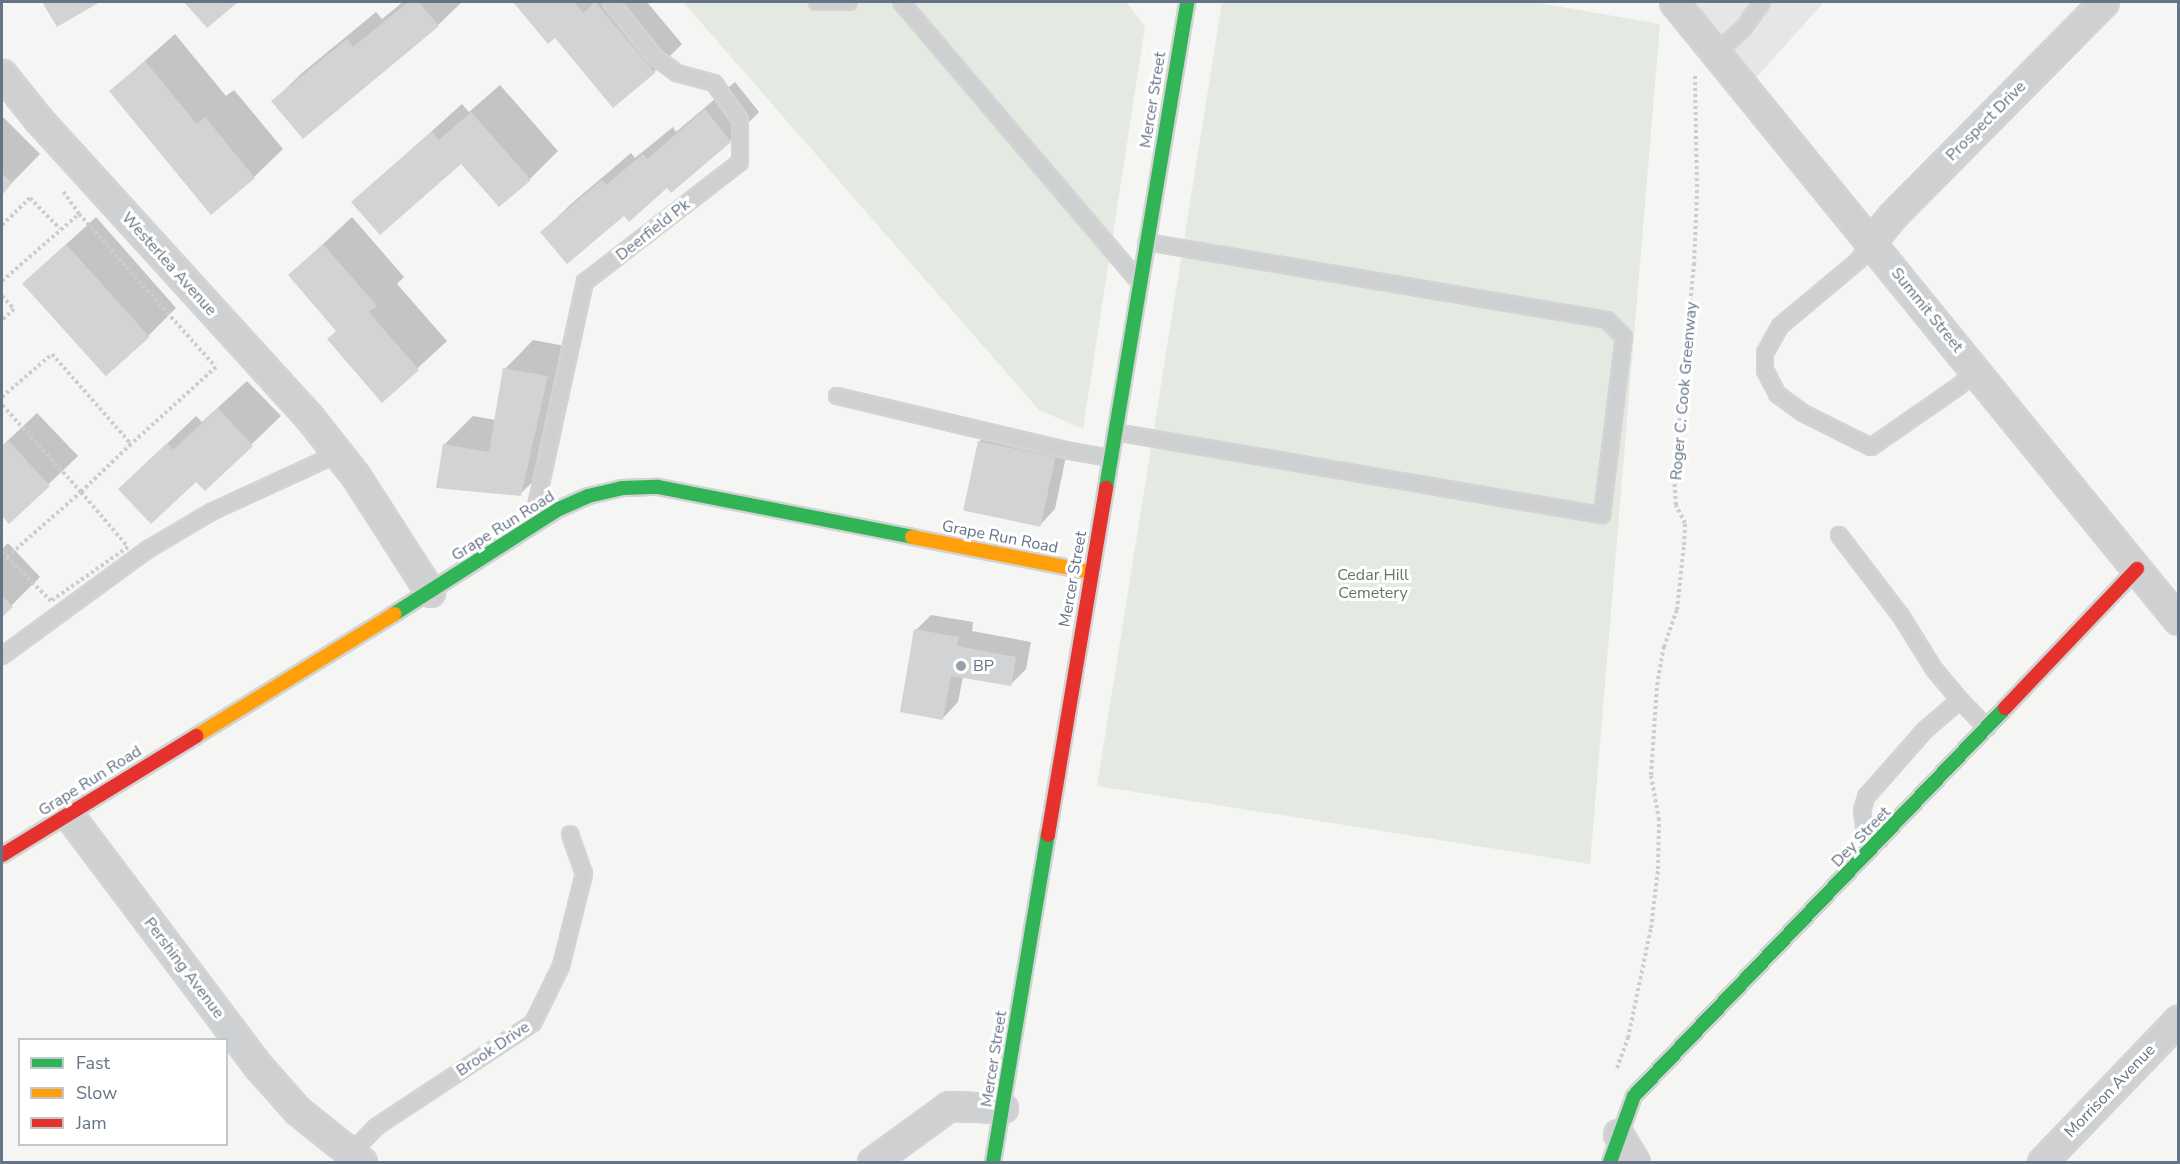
<!DOCTYPE html>
<html>
<head>
<meta charset="utf-8">
<style>
  body { margin:0 }
  #map { position:relative; width:2180px; height:1164px; overflow:hidden; background:#f5f6f4; font-family:"Nunito Sans",sans-serif }
  div>[style] { position:absolute }
  .built>* { inset:0; background:#e5e7e7 }
  .green>* { inset:0; background:#e4e9e2 }
  .shadow>* { inset:0; background:#0003 }
  .building>* { inset:0; background:#d2d3d4; transform-origin:0 0 }
  .path>* { height:4px; margin-top:-2px; transform-origin:0; background:repeating-linear-gradient(90deg,#cdcdce 0 3px,transparent 0 6px) }
  .roads { filter:drop-shadow(2px 0 #d2d4d4) drop-shadow(-2px 0 #d2d4d4) drop-shadow(0 2px #d2d4d4) drop-shadow(0 -2px #d2d4d4) }
  .lane>* { height:14px; margin:-7px; padding:0 7px; transform-origin:7px; border-radius:7px; background:#cfd0d1 }
  .street>* { height:27px; margin:-13.5px; padding:0 13.5px; transform-origin:13.5px; border-radius:13.5px; background:#cfd0d1 }
  .fast>* { height:14px; margin:-7px; padding:0 7px; transform-origin:7px; border-radius:7px; background:#30b455 }
  .slow>* { height:14px; margin:-7px; padding:0 7px; transform-origin:7px; border-radius:7px; background:#ff9f0a }
  .jam>* { height:14px; margin:-7px; padding:0 7px; transform-origin:7px; border-radius:7px; background:#e5322d }
  .dots>* { width:16px; height:16px; translate:-50% -50%; box-sizing:border-box; border:3px solid #fff; border-radius:50% }
  span { translate:-50% -50%; white-space:nowrap; text-align:center; line-height:1.15; -webkit-text-stroke:6px #fff; paint-order:stroke }
  .street-label { font-size:16px; color:#647386 }
  .park-label { font-size:16px; color:#62785f }
  .poi-label { font-size:16px; color:#647386 }
  .left { translate:0 -50%; text-align:left }
  .frame { position:absolute; inset:0; border:3px solid #647386; pointer-events:none }
  .legend { position:absolute; left:18px; top:1038px; width:210px; height:108px; box-sizing:border-box; background:#fff; border:2px solid #c1c7cf; margin:0; padding:8px 10px; list-style:none; font-size:18px; color:#647386 }
  .legend li { display:flex; align-items:center; gap:12px; height:30px }
  .legend b { width:30px; border:2px solid #c1c7cf }
</style>
</head>
<body>
<div id="map">
  <div class="built">
    <div style="clip-path:polygon(1673px 2px,1824px 2px,1746px 89px)"></div>
  </div>
  <div class="green">
    <div style="clip-path:polygon(683px 2px,1126px 2px,1145px 27px,1083px 429px,1039px 410px)"></div>
    <div style="clip-path:polygon(1222px 2px,1533px 2px,1660px 24px,1590px 864px,1097px 786px)"></div>
  </div>
  <div class="shadow">
    <div style="clip-path:polygon(44px 2px,97px 2px,58px 25px)"></div>
    <div style="clip-path:polygon(186px 2px,235px 2px,207px 26px)"></div>
    <div style="clip-path:polygon(403px 2px,462px 2px,438px 25px,303px 137px,273px 101px,302px 73px,376px 12px,382px 19px)"></div>
    <div style="clip-path:polygon(515px 2px,647px 2px,682px 44px,654px 72px,555px 36px,549px 42px)"></div>
    <div style="clip-path:polygon(175px 34px,226px 96px,234px 90px,283px 149px,254px 177px,211px 212px,111px 91px)"></div>
    <div style="clip-path:polygon(735px 82px,759px 112px,730px 141px,624px 214px,542px 232px,571px 204px,631px 153px,635px 158px,673px 127px,676px 132px)"></div>
    <div style="clip-path:polygon(500px 85px,558px 151px,530px 179px,462px 161px,353px 202px,462px 104px,469px 112px)"></div>
    <div style="clip-path:polygon(2px 116px,40px 154px,2px 193px)"></div>
    <div style="clip-path:polygon(96px 217px,176px 308px,148px 336px,24px 283px)"></div>
    <div style="clip-path:polygon(352px 217px,404px 277px,397px 284px,447px 341px,382px 401px,338px 330px,290px 275px)"></div>
    <div style="clip-path:polygon(533px 340px,576px 348px,549px 466px,520px 494px,444px 445px,473px 416px,496px 420px,505px 369px)"></div>
    <div style="clip-path:polygon(247px 381px,281px 416px,205px 489px,196px 480px,149px 461px,196px 416px,202px 422px)"></div>
    <div style="clip-path:polygon(37px 413px,78px 456px,9px 522px,2px 514px,2px 446px)"></div>
    <div style="clip-path:polygon(995px 426px,1069px 442px,1055px 509px,1040px 525px,979px 442px)"></div>
    <div style="clip-path:polygon(8px 543px,40px 577px,2px 615px,2px 549px)"></div>
    <div style="clip-path:polygon(931px 615px,973px 622px,972px 631px,1031px 642px,1026px 669px,1010px 685px,963px 676px,958px 702px,943px 718px,916px 630px)"></div>
  </div>
  <div class="building">
    <div style="clip-path:polygon(42px 2px,100px 2px,57px 27px)"></div>
    <div style="clip-path:polygon(184px 2px,238px 2px,207px 28px)"></div>
    <div style="clip-path:polygon(408px 2px,419px 2px,439px 26px,303px 139px,271px 101px,347px 39px,353px 47px)"></div>
    <div style="clip-path:polygon(513px 2px,574px 2px,583px 13px,595px 2px,655px 73px,613px 108px,555px 38px,548px 44px)"></div>
    <div style="clip-path:polygon(145px 61px,197px 124px,205px 117px,255px 178px,211px 215px,109px 91px)"></div>
    <div style="clip-path:polygon(705px 109px,731px 142px,671px 193px,667px 188px,629px 222px,624px 216px,567px 264px,540px 232px,602px 180px,606px 185px,643px 154px,647px 159px)"></div>
    <div style="clip-path:polygon(471px 112px,531px 180px,499px 207px,461px 164px,380px 235px,351px 202px,432px 131px,439px 140px)"></div>
    <div style="clip-path:polygon(2px 173px,12px 183px,2px 195px)"></div>
    <div style="left:66px;top:244px;width:125px;height:59px;rotate:48deg"></div>
    <div style="clip-path:polygon(323px 244px,377px 306px,369px 312px,419px 370px,382px 403px,327px 339px,336px 331px,288px 275px)"></div>
    <div style="clip-path:polygon(503px 368px,548px 376px,521px 496px,436px 488px,443px 444px,489px 452px)"></div>
    <div style="clip-path:polygon(218px 408px,253px 446px,205px 491px,196px 482px,151px 524px,118px 489px,167px 443px,173px 450px)"></div>
    <div style="clip-path:polygon(8px 440px,50px 486px,9px 524px,2px 516px,2px 446px)"></div>
    <div style="left:978px;top:441px;width:79px;height:71px;rotate:12deg"></div>
    <div style="clip-path:polygon(2px 595px,13px 607px,2px 617px)"></div>
    <div style="clip-path:polygon(914px 629px,959px 637px,957px 646px,1016px 657px,1011px 686px,951px 676px,943px 720px,900px 712px)"></div>
  </div>
  <div class="path">
    <div style="left:79px;top:214px;width:205px;rotate:48.2deg"></div>
    <div style="left:216px;top:367px;width:115px;rotate:137.8deg"></div>
    <div style="left:2px;top:225px;width:39px;rotate:-44deg"></div>
    <div style="left:30px;top:198px;width:43px;rotate:45.9deg"></div>
    <div style="left:2px;top:281px;width:102px;rotate:-41deg"></div>
    <div style="left:79px;top:214px;width:28px;rotate:-125deg"></div>
    <div style="left:2px;top:296px;width:18px;rotate:47deg"></div>
    <div style="left:14px;top:309px;width:16px;rotate:137deg"></div>
    <div style="left:2px;top:397px;width:66px;rotate:-40.7deg"></div>
    <div style="left:52px;top:354px;width:120px;rotate:48.7deg"></div>
    <div style="left:131px;top:444px;width:69px;rotate:136.2deg"></div>
    <div style="left:81px;top:492px;width:118px;rotate:-132.2deg"></div>
    <div style="left:81px;top:492px;width:72px;rotate:49.5deg"></div>
    <div style="left:128px;top:547px;width:94px;rotate:145deg"></div>
    <div style="left:51px;top:601px;width:62px;rotate:-135deg"></div>
    <div style="left:7px;top:557px;width:98px;rotate:-41.3deg"></div>
    <div style="left:2px;top:552px;width:7px;rotate:45deg"></div>
    <div style="left:1617px;top:1068px;width:32px;rotate:-70deg"></div>
    <div style="left:1628px;top:1038px;width:112px;rotate:-78.2deg"></div>
    <div style="left:1651px;top:928px;width:59px;rotate:-83.2deg"></div>
    <div style="left:1658px;top:869px;width:49px;rotate:-88.8deg"></div>
    <div style="left:1659px;top:820px;width:46px;rotate:-100.1deg"></div>
    <div style="left:1651px;top:775px;width:90px;rotate:-86.2deg"></div>
    <div style="left:1657px;top:685px;width:39px;rotate:-80deg"></div>
    <div style="left:1664px;top:647px;width:39px;rotate:-71deg"></div>
    <div style="left:1677px;top:610px;width:65px;rotate:-83.9deg"></div>
    <div style="left:1684px;top:545px;width:22px;rotate:-87deg"></div>
    <div style="left:1685px;top:523px;width:20px;rotate:-117deg"></div>
    <div style="left:1676px;top:505px;width:30px;rotate:-94deg"></div>
    <div style="left:1674px;top:475px;width:211px;rotate:-84.6deg"></div>
    <div style="left:1694px;top:265px;width:72px;rotate:-87.6deg"></div>
    <div style="left:1697px;top:193px;width:120px;rotate:-91deg"></div>
  </div>
  <div class="roads">
    <div class="lane">
      <div style="left:817px;top:2px;width:32px"></div>
      <div style="left:901px;top:2px;width:362px;rotate:49.6deg"></div>
      <div style="left:1716px;top:53px;width:36px;rotate:-42deg"></div>
      <div style="left:1743px;top:29px;width:33px;rotate:-55deg"></div>
      <div style="left:1871px;top:242px;width:22px;rotate:124deg"></div>
      <div style="left:1859px;top:260px;width:103px;rotate:140.1deg"></div>
      <div style="left:1780px;top:326px;width:31px;rotate:119deg"></div>
      <div style="left:1765px;top:353px;width:17px;rotate:90deg"></div>
      <div style="left:1765px;top:370px;width:27px;rotate:63deg"></div>
      <div style="left:1777px;top:394px;width:32px;rotate:36deg"></div>
      <div style="left:1803px;top:413px;width:76px;rotate:26.6deg"></div>
      <div style="left:1871px;top:447px;width:107px;rotate:-34.7deg"></div>
      <div style="left:1959px;top:386px;width:23px;rotate:-43deg"></div>
      <div style="left:837px;top:396px;width:234px;rotate:13.3deg"></div>
      <div style="left:1065px;top:450px;width:46px;rotate:10.1deg"></div>
      <div style="left:1115px;top:432px;width:494px;rotate:9.7deg"></div>
      <div style="left:1602px;top:515px;width:179px;rotate:-83deg"></div>
      <div style="left:1624px;top:337px;width:24px;rotate:-135deg"></div>
      <div style="left:1607px;top:320px;width:467px;rotate:-170.4deg"></div>
      <div style="left:533px;top:520px;width:244px;rotate:-77.7deg"></div>
      <div style="left:585px;top:282px;width:196px;rotate:-37.7deg"></div>
      <div style="left:740px;top:162px;width:42px;rotate:-90deg"></div>
      <div style="left:740px;top:120px;width:45px;rotate:-125.1deg"></div>
      <div style="left:714px;top:83px;width:38px;rotate:-165deg"></div>
      <div style="left:677px;top:73px;width:27px;rotate:-144deg"></div>
      <div style="left:655px;top:57px;width:70px;rotate:-128.7deg"></div>
      <div style="left:1839px;top:535px;width:102px;rotate:52.6deg"></div>
      <div style="left:1901px;top:616px;width:62px;rotate:58.1deg"></div>
      <div style="left:1934px;top:669px;width:40px;rotate:50deg"></div>
      <div style="left:2px;top:656px;width:180px;rotate:-36.2deg"></div>
      <div style="left:147px;top:550px;width:74px;rotate:-30.7deg"></div>
      <div style="left:211px;top:512px;width:141px;rotate:-24.7deg"></div>
      <div style="left:1880px;top:840px;width:22px;rotate:-137deg"></div>
      <div style="left:1864px;top:825px;width:14px;rotate:-98deg"></div>
      <div style="left:1862px;top:811px;width:15px;rotate:-74deg"></div>
      <div style="left:1866px;top:797px;width:89px;rotate:-48.6deg"></div>
      <div style="left:1925px;top:730px;width:46px;rotate:-40.6deg"></div>
      <div style="left:1960px;top:700px;width:39px;rotate:46deg"></div>
      <div style="left:351px;top:1153px;width:36px;rotate:-46deg"></div>
      <div style="left:376px;top:1127px;width:188px;rotate:-33.5deg"></div>
      <div style="left:533px;top:1023px;width:64px;rotate:-63.8deg"></div>
      <div style="left:561px;top:966px;width:95px;rotate:-76deg"></div>
      <div style="left:584px;top:874px;width:42px;rotate:-109.3deg"></div>
    </div>
    <div class="street">
      <div style="left:1674px;top:2px;width:797px;rotate:50.8deg"></div>
      <div style="left:2px;top:74px;width:58px;rotate:51.3deg"></div>
      <div style="left:38px;top:119px;width:403px;rotate:47.7deg"></div>
      <div style="left:309px;top:417px;width:74px;rotate:51.6deg"></div>
      <div style="left:355px;top:475px;width:139px;rotate:57.3deg"></div>
      <div style="left:1871px;top:242px;width:33px;rotate:-51deg"></div>
      <div style="left:1892px;top:216px;width:301px;rotate:-45.3deg"></div>
      <div style="left:68px;top:814px;width:316px;rotate:53deg"></div>
      <div style="left:258px;top:1066px;width:60px;rotate:48.4deg"></div>
      <div style="left:298px;top:1111px;width:82px;rotate:38.6deg"></div>
      <div style="left:1618px;top:1134px;width:33px;rotate:59deg"></div>
      <div style="left:872px;top:1162px;width:95px;rotate:-36deg"></div>
      <div style="left:949px;top:1106px;width:54px;rotate:2.1deg"></div>
      <div style="left:2042px;top:1162px;width:197px;rotate:-46.2deg"></div>
    </div>
    <div class="fast">
      <div style="left:1106px;top:488px;width:493px;rotate:-80.5deg"></div>
      <div style="left:394px;top:614px;width:196px;rotate:-32.5deg"></div>
      <div style="left:559px;top:509px;width:32px;rotate:-24deg"></div>
      <div style="left:588px;top:496px;width:35px;rotate:-13deg"></div>
      <div style="left:622px;top:488px;width:36px;rotate:-2deg"></div>
      <div style="left:658px;top:487px;width:259px;rotate:11.1deg"></div>
      <div style="left:993px;top:1162px;width:332px;rotate:-80.5deg"></div>
      <div style="left:1610px;top:1162px;width:70px;rotate:-70deg"></div>
      <div style="left:1634px;top:1096px;width:537px;rotate:-46.28deg"></div>
    </div>
    <div class="slow">
      <div style="left:912px;top:537px;width:182px;rotate:11.1deg"></div>
      <div style="left:196px;top:736px;width:233px;rotate:-31.6deg"></div>
    </div>
    <div class="jam">
      <div style="left:2005px;top:708px;width:192px;rotate:-46.5deg"></div>
      <div style="left:1048px;top:835px;width:352px;rotate:-80.5deg"></div>
      <div style="left:2px;top:855px;width:228px;rotate:-31.5deg"></div>
    </div>
  </div>
  <div class="dots">
    <div style="left:961px;top:666px;background:#97a1ac"></div>
  </div>
  <div class="street-label">
    <span style="left:1153px;top:100px;rotate:-81deg">Mercer Street</span>
    <span style="left:1986px;top:121px;rotate:-45deg">Prospect Drive</span>
    <span style="left:653px;top:230px;rotate:-38deg">Deerfield Pk</span>
    <span style="left:169px;top:264px;rotate:48deg">Westerlea Avenue</span>
    <span style="left:1927px;top:310px;rotate:51deg">Summit Street</span>
    <span style="left:1684px;top:391px;rotate:-85deg">Roger C. Cook Greenway</span>
    <span style="left:503px;top:526px;rotate:-32deg">Grape Run Road</span>
    <span style="left:1000px;top:537px;rotate:11deg">Grape Run Road</span>
    <span style="left:1073px;top:579px;rotate:-80deg">Mercer Street</span>
    <span style="left:90px;top:781px;rotate:-32deg">Grape Run Road</span>
    <span style="left:1861px;top:837px;rotate:-46deg">Dey Street</span>
    <span style="left:184px;top:968px;rotate:53deg">Pershing Avenue</span>
    <span style="left:493px;top:1049px;rotate:-34deg">Brook Drive</span>
    <span style="left:994px;top:1059px;rotate:-81deg">Mercer Street</span>
    <span style="left:2110px;top:1091px;rotate:-46deg">Morrison Avenue</span>
  </div>
  <div class="park-label">
    <span style="left:1373px;top:584px">Cedar Hill<br>Cemetery</span>
  </div>
  <div class="poi-label">
    <span class="left" style="left:973px;top:666px">BP</span>
  </div>
  <div class="frame"></div>
  <ul class="legend">
  <li><b style="height:8px;background:#30b455"></b>Fast</li>
  <li><b style="height:8px;background:#ff9f0a"></b>Slow</li>
  <li><b style="height:8px;background:#e5322d"></b>Jam</li>
  </ul>
</div>
</body>
</html>
